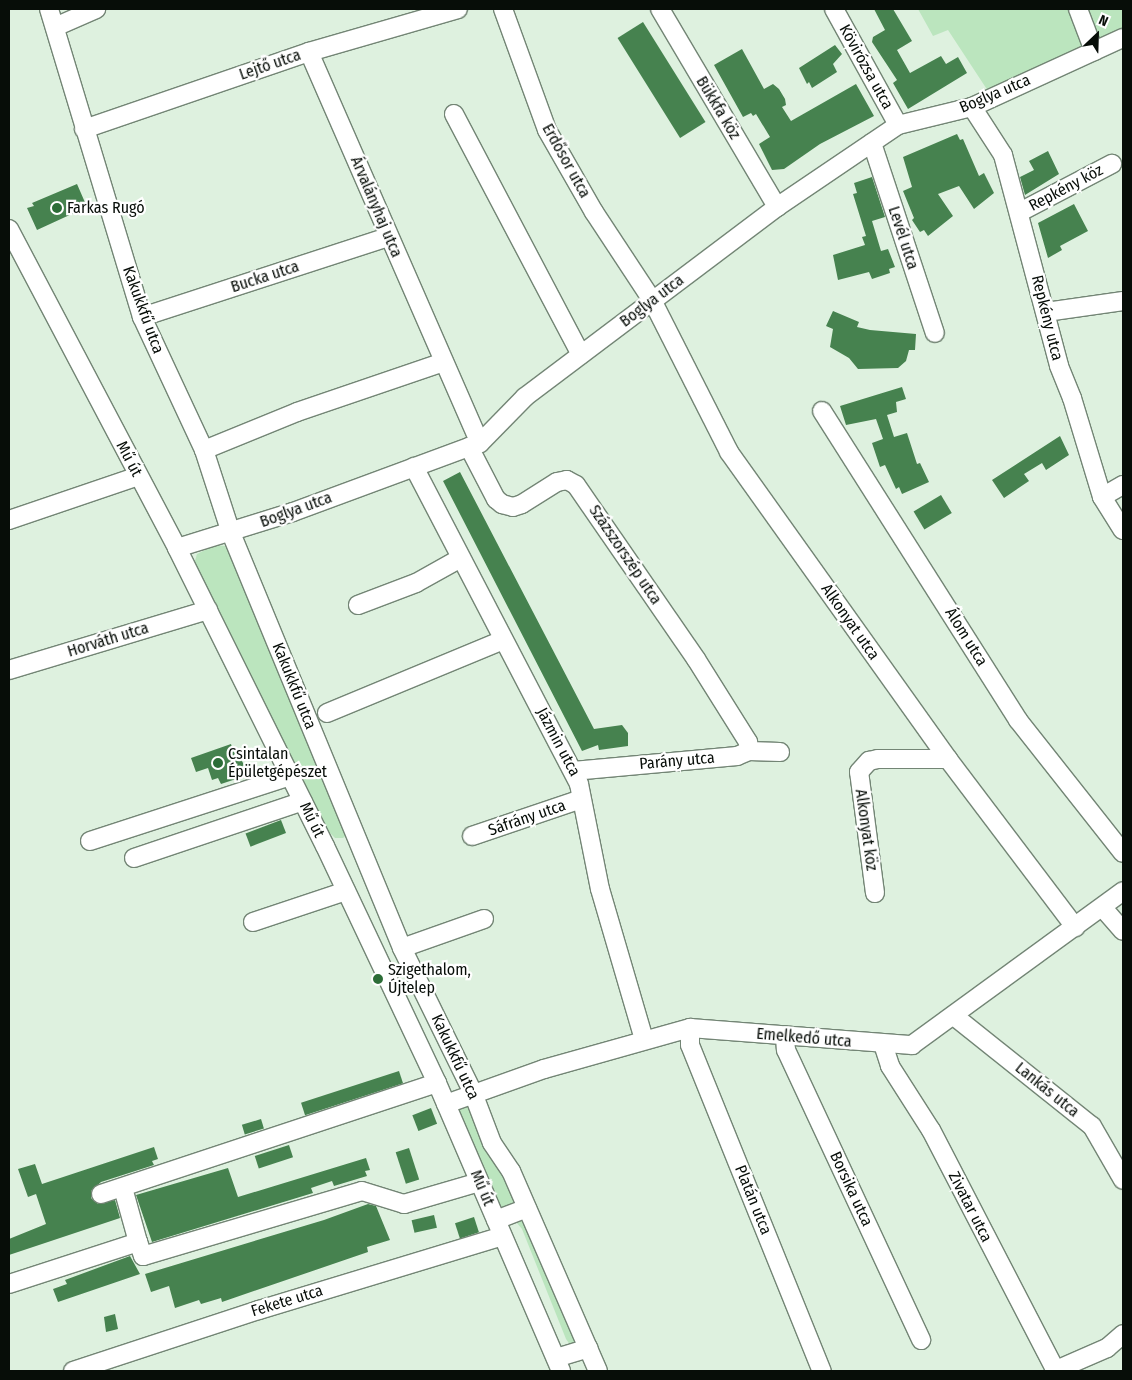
<!DOCTYPE html>
<html>
<head>
<meta charset="utf-8">
<style>
  body { margin:0 }
  #map { position:relative; width:1132px; height:1380px; overflow:hidden; background:#def1df; font-family:"Fira Sans Condensed",sans-serif }
  div>[style] { position:absolute }
  .green>* { inset:0; background:#bbe5be }
  .building>* { inset:0; background:#46824f; transform-origin:0 0 }
  .roads { filter:drop-shadow(1px 0 #738575) drop-shadow(-1px 0 #738575) drop-shadow(0 1px #738575) drop-shadow(0 -1px #738575) }
  .minor>* { height:18px; margin:-9px; padding:0 9px; transform-origin:9px; border-radius:9px; background:#fff }
  .dots>* { width:14px; height:14px; translate:-50% -50%; box-sizing:border-box; border:2px solid #fff; border-radius:50% }
  span { translate:-50% -50%; white-space:nowrap; text-align:center; line-height:1.15; -webkit-text-stroke:4.5px #fff; paint-order:stroke }
  .street-label { font-size:16px; color:#070d08 }
  .poi-label { font-size:16px; color:#070d08 }
  .left { translate:0 -50%; text-align:left }
  .frame { position:absolute; inset:0; border:10px solid #070d08; pointer-events:none }
  .north { position:absolute; left:1072px; top:10px; width:50px; height:50px; -webkit-text-stroke:4px #fff; paint-order:stroke; rotate:24deg; font-size:14px; font-weight:700; line-height:20px; text-align:center; color:#070d08 }
  .north::after { content:''; display:block; margin:auto; width:18px; height:22px; background:#070d08; clip-path:polygon(50% 0,100% 100%,50% 72%,0 100%) }
</style>
</head>
<body>
<div id="map">
  <div class="green">
    <div style="clip-path:polygon(918px 9px,1123px 9px,1123px 30px,988px 91px,948px 30px,933px 36px)"></div>
    <div style="clip-path:polygon(215px 545px,225px 546px,250px 594px,348px 834px,343px 838px,335px 838px,326px 829px,194px 564px,197px 554px)"></div>
    <div style="clip-path:polygon(473px 1093px,586px 1344px,573px 1349px,566px 1339px,522px 1229px,511px 1216px,503px 1215px,446px 1104px)"></div>
  </div>
  <div class="building">
    <div style="clip-path:polygon(874px 9px,893px 9px,912px 41px,897px 50px,910px 73px,941px 56px,946px 64px,958px 57px,967px 73px,908px 109px,893px 83px,897px 80px,872px 42px,873px 37px,885px 30px)"></div>
    <div style="left:643px;top:22px;width:118px;height:30px;rotate:58deg"></div>
    <div style="clip-path:polygon(835px 45px,842px 54px,833px 64px,837px 72px,812px 88px,809px 82px,807px 84px,799px 68px)"></div>
    <div style="clip-path:polygon(742px 49px,764px 89px,773px 84px,779px 89px,785px 99px,786px 105px,782px 107px,791px 121px,856px 84px,874px 116px,820px 144px,784px 169px,772px 170px,759px 144px,770px 137px,756px 114px,753px 116px,751px 113px,743px 117px,714px 65px)"></div>
    <div style="clip-path:polygon(957px 134px,960px 140px,963px 139px,979px 176px,984px 173px,994px 193px,974px 209px,959px 186px,938px 194px,953px 216px,928px 236px,924px 230px,920px 232px,912px 220px,914px 218px,903px 191px,912px 187px,903px 157px)"></div>
    <div style="clip-path:polygon(1048px 151px,1059px 174px,1025px 195px,1020px 177px,1034px 170px,1029px 161px)"></div>
    <div style="clip-path:polygon(872px 177px,885px 217px,872px 221px,881px 251px,888px 249px,895px 267px,889px 269px,890px 273px,872px 279px,869px 272px,838px 280px,833px 255px,865px 245px,862px 237px,866px 236px,853px 194px,857px 193px,854px 183px)"></div>
    <div style="clip-path:polygon(77px 184px,87px 207px,37px 230px,27px 208px,34px 206px,32px 203px)"></div>
    <div style="clip-path:polygon(1074px 204px,1088px 231px,1060px 246px,1062px 250px,1048px 258px,1038px 223px)"></div>
    <div style="clip-path:polygon(833px 311px,859px 322px,857px 327px,870px 330px,916px 334px,915px 350px,909px 350px,906px 361px,898px 368px,858px 369px,849px 358px,830px 347px,833px 329px,826px 326px)"></div>
    <div style="clip-path:polygon(902px 387px,906px 399px,896px 402px,897px 412px,887px 415px,894px 437px,907px 433px,917px 464px,920px 463px,929px 482px,902px 494px,899px 487px,896px 489px,885px 465px,880px 467px,872px 443px,883px 439px,876px 419px,846px 425px,840px 406px)"></div>
    <div style="clip-path:polygon(1060px 436px,1069px 455px,1046px 470px,1042px 463px,1024px 474px,1029px 481px,1004px 498px,992px 480px)"></div>
    <div style="clip-path:polygon(460px 472px,594px 729px,622px 725px,628px 733px,628px 746px,599px 750px,598px 745px,582px 751px,443px 481px)"></div>
    <div style="left:941px;top:495px;width:21px;height:32px;rotate:59deg"></div>
    <div style="clip-path:polygon(231px 744px,233px 751px,238px 749px,245px 769px,239px 771px,242px 777px,221px 784px,218px 778px,212px 780px,208px 768px,196px 772px,191px 758px)"></div>
    <div style="left:281px;top:820px;width:14px;height:38px;rotate:69deg"></div>
    <div style="left:399px;top:1071px;width:13px;height:103px;rotate:72deg"></div>
    <div style="left:431px;top:1108px;width:17px;height:20px;rotate:69deg"></div>
    <div style="left:261px;top:1119px;width:10px;height:20px;rotate:73deg"></div>
    <div style="left:289px;top:1145px;width:13px;height:36px;rotate:72deg"></div>
    <div style="clip-path:polygon(154px 1147px,158px 1159px,152px 1161px,154px 1165px,101px 1182px,91px 1191px,91px 1198px,98px 1204px,115px 1200px,120px 1218px,9px 1255px,9px 1239px,46px 1224px,36px 1194px,28px 1197px,18px 1169px,35px 1164px,42px 1184px)"></div>
    <div style="left:409px;top:1148px;width:33px;height:14px;rotate:72deg"></div>
    <div style="clip-path:polygon(366px 1158px,370px 1170px,365px 1171px,367px 1176px,334px 1186px,332px 1181px,311px 1188px,313px 1193px,152px 1242px,136px 1195px,228px 1168px,238px 1197px)"></div>
    <div style="clip-path:polygon(368px 1204px,376px 1206px,390px 1240px,367px 1247px,368px 1252px,222px 1302px,221px 1298px,201px 1304px,199px 1300px,175px 1308px,169px 1286px,151px 1292px,145px 1274px,324px 1220px)"></div>
    <div style="left:434px;top:1215px;width:13px;height:23px;rotate:77deg"></div>
    <div style="left:474px;top:1217px;width:16px;height:20px;rotate:72deg"></div>
    <div style="clip-path:polygon(130px 1256px,140px 1274px,58px 1302px,53px 1289px,67px 1284px,65px 1280px)"></div>
    <div style="clip-path:polygon(115px 1314px,118px 1329px,106px 1332px,104px 1317px)"></div>
  </div>
  <div class="roads">
    <div class="minor">
      <div style="left:49px;top:9px;width:322px;rotate:73.2deg"></div>
      <div style="left:142px;top:317px;width:147px;rotate:65deg"></div>
      <div style="left:204px;top:450px;width:87px;rotate:72deg"></div>
      <div style="left:231px;top:533px;width:449px;rotate:67.6deg"></div>
      <div style="left:402px;top:948px;width:161px;rotate:63.9deg"></div>
      <div style="left:473px;top:1093px;width:53px;rotate:69.2deg"></div>
      <div style="left:492px;top:1143px;width:34px;rotate:56deg"></div>
      <div style="left:511px;top:1171px;width:218px;rotate:66.5deg"></div>
      <div style="left:503px;top:9px;width:129px;rotate:70deg"></div>
      <div style="left:547px;top:130px;width:95px;rotate:60.2deg"></div>
      <div style="left:594px;top:212px;width:105px;rotate:56.6deg"></div>
      <div style="left:652px;top:300px;width:170px;rotate:63.1deg"></div>
      <div style="left:729px;top:452px;width:377px;rotate:54.5deg"></div>
      <div style="left:948px;top:759px;width:211px;rotate:52.9deg"></div>
      <div style="left:660px;top:9px;width:230px;rotate:59.4deg"></div>
      <div style="left:834px;top:9px;width:132px;rotate:61.1deg"></div>
      <div style="left:1078px;top:9px;width:45px;rotate:69.1deg"></div>
      <div style="left:55px;top:27px;width:45px;rotate:-23.7deg"></div>
      <div style="left:309px;top:52px;width:427px;rotate:66.4deg"></div>
      <div style="left:972px;top:107px;width:57px;rotate:57.1deg"></div>
      <div style="left:1003px;top:155px;width:218px;rotate:75.1deg"></div>
      <div style="left:1059px;top:366px;width:35px;rotate:68deg"></div>
      <div style="left:1072px;top:398px;width:103px;rotate:73.1deg"></div>
      <div style="left:1102px;top:497px;width:39px;rotate:58deg"></div>
      <div style="left:454px;top:114px;width:272px;rotate:62.2deg"></div>
      <div style="left:84px;top:129px;width:238px;rotate:-18.9deg"></div>
      <div style="left:309px;top:52px;width:155px;rotate:-16.1deg"></div>
      <div style="left:872px;top:143px;width:200px;rotate:71.7deg"></div>
      <div style="left:1020px;top:212px;width:104px;rotate:-27.6deg"></div>
      <div style="left:9px;top:229px;width:361px;rotate:62.2deg"></div>
      <div style="left:177px;top:548px;width:333px;rotate:63.6deg"></div>
      <div style="left:325px;top:846px;width:262px;rotate:64.7deg"></div>
      <div style="left:437px;top:1083px;width:314px;rotate:66.7deg"></div>
      <div style="left:1046px;top:312px;width:78px;rotate:-8.1deg"></div>
      <div style="left:142px;top:317px;width:259px;rotate:-18deg"></div>
      <div style="left:822px;top:411px;width:366px;rotate:57.6deg"></div>
      <div style="left:1018px;top:720px;width:169px;rotate:51.7deg"></div>
      <div style="left:469px;top:447px;width:59px;rotate:62.6deg"></div>
      <div style="left:496px;top:499px;width:8px;rotate:40deg"></div>
      <div style="left:502px;top:504px;width:11px;rotate:15deg"></div>
      <div style="left:513px;top:507px;width:9px;rotate:-18deg"></div>
      <div style="left:522px;top:504px;width:41px;rotate:-32.2deg"></div>
      <div style="left:557px;top:482px;width:10px;rotate:-11deg"></div>
      <div style="left:567px;top:480px;width:10px;rotate:29deg"></div>
      <div style="left:576px;top:485px;width:211px;rotate:55.4deg"></div>
      <div style="left:696px;top:659px;width:98px;rotate:57.9deg"></div>
      <div style="left:748px;top:742px;width:9px;rotate:84deg"></div>
      <div style="left:204px;top:450px;width:100px;rotate:-22.2deg"></div>
      <div style="left:297px;top:412px;width:155px;rotate:-18.8deg"></div>
      <div style="left:414px;top:467px;width:357px;rotate:62.5deg"></div>
      <div style="left:579px;top:784px;width:107px;rotate:78.7deg"></div>
      <div style="left:600px;top:889px;width:156px;rotate:73.7deg"></div>
      <div style="left:1102px;top:497px;width:24px;rotate:-30deg"></div>
      <div style="left:9px;top:520px;width:136px;rotate:-18.8deg"></div>
      <div style="left:177px;top:548px;width:121px;rotate:-17.2deg"></div>
      <div style="left:293px;top:512px;width:199px;rotate:-20.3deg"></div>
      <div style="left:480px;top:443px;width:64px;rotate:-45.6deg"></div>
      <div style="left:525px;top:397px;width:316px;rotate:-37deg"></div>
      <div style="left:777px;top:207px;width:146px;rotate:-34.1deg"></div>
      <div style="left:898px;top:125px;width:76px;rotate:-13.7deg"></div>
      <div style="left:972px;top:107px;width:166px;rotate:-24.6deg"></div>
      <div style="left:358px;top:605px;width:62px;rotate:-20.8deg"></div>
      <div style="left:416px;top:583px;width:51px;rotate:-29.1deg"></div>
      <div style="left:9px;top:670px;width:208px;rotate:-16.8deg"></div>
      <div style="left:327px;top:713px;width:191px;rotate:-22.5deg"></div>
      <div style="left:573px;top:771px;width:165px;rotate:-5.2deg"></div>
      <div style="left:737px;top:756px;width:13px;rotate:-23deg"></div>
      <div style="left:749px;top:751px;width:31px;rotate:2deg"></div>
      <div style="left:472px;top:836px;width:115px;rotate:-18.7deg"></div>
      <div style="left:90px;top:841px;width:210px;rotate:-18deg"></div>
      <div style="left:134px;top:858px;width:178px;rotate:-18.6deg"></div>
      <div style="left:875px;top:893px;width:122px;rotate:-97.5deg"></div>
      <div style="left:859px;top:772px;width:15px;rotate:-48deg"></div>
      <div style="left:869px;top:761px;width:9px;rotate:-13deg"></div>
      <div style="left:878px;top:759px;width:70px"></div>
      <div style="left:1103px;top:908px;width:30px;rotate:49deg"></div>
      <div style="left:253px;top:922px;width:98px;rotate:-18.4deg"></div>
      <div style="left:402px;top:948px;width:87px;rotate:-19.5deg"></div>
      <div style="left:954px;top:1016px;width:176px;rotate:38.6deg"></div>
      <div style="left:1092px;top:1126px;width:62px;rotate:60.1deg"></div>
      <div style="left:690px;top:1028px;width:17px;rotate:90deg"></div>
      <div style="left:690px;top:1045px;width:352px;rotate:68deg"></div>
      <div style="left:785px;top:1037px;width:13px;rotate:86deg"></div>
      <div style="left:786px;top:1050px;width:320px;rotate:65deg"></div>
      <div style="left:883px;top:1044px;width:23px;rotate:72deg"></div>
      <div style="left:890px;top:1066px;width:76px;rotate:57.4deg"></div>
      <div style="left:931px;top:1130px;width:271px;rotate:62.6deg"></div>
      <div style="left:446px;top:1104px;width:104px;rotate:-19.7deg"></div>
      <div style="left:544px;top:1069px;width:152px;rotate:-15.7deg"></div>
      <div style="left:690px;top:1028px;width:223px;rotate:4.4deg"></div>
      <div style="left:912px;top:1045px;width:261px;rotate:-36.1deg"></div>
      <div style="left:123px;top:1188px;width:56px;rotate:74.5deg"></div>
      <div style="left:101px;top:1194px;width:354px;rotate:-18.3deg"></div>
      <div style="left:496px;top:1220px;width:33px;rotate:-21deg"></div>
      <div style="left:9px;top:1284px;width:136px;rotate:-18deg"></div>
      <div style="left:138px;top:1242px;width:15px;rotate:70deg"></div>
      <div style="left:143px;top:1256px;width:228px;rotate:-16.5deg"></div>
      <div style="left:362px;top:1191px;width:44px;rotate:17.2deg"></div>
      <div style="left:404px;top:1204px;width:78px;rotate:-16.3deg"></div>
      <div style="left:556px;top:1358px;width:34px;rotate:-17deg"></div>
      <div style="left:73px;top:1371px;width:196px;rotate:-18.2deg"></div>
      <div style="left:259px;top:1310px;width:254px;rotate:-16.9deg"></div>
      <div style="left:1054px;top:1371px;width:58px;rotate:-23.5deg"></div>
      <div style="left:1107px;top:1348px;width:21px;rotate:-41deg"></div>
    </div>
  </div>
  <div class="dots">
    <div style="left:57px;top:208px;background:#2c6d37"></div>
    <div style="left:218px;top:763px;background:#2c6d37"></div>
    <div style="left:378px;top:979px;background:#2c6d37"></div>
  </div>
  <div class="street-label">
    <span style="left:270px;top:65px;rotate:-19deg">Lejtő utca</span>
    <span style="left:866px;top:67px;rotate:61deg">Kövirózsa utca</span>
    <span style="left:995px;top:94px;rotate:-23deg">Boglya utca</span>
    <span style="left:718px;top:108px;rotate:59deg">Bükkfa köz</span>
    <span style="left:566px;top:161px;rotate:61deg">Erdősor utca</span>
    <span style="left:1066px;top:188px;rotate:-28deg">Repkény köz</span>
    <span style="left:376px;top:207px;rotate:67deg">Árvalányhaj utca</span>
    <span style="left:903px;top:238px;rotate:72deg">Levél utca</span>
    <span style="left:265px;top:277px;rotate:-18deg">Bucka utca</span>
    <span style="left:652px;top:301px;rotate:-37deg">Boglya utca</span>
    <span style="left:143px;top:310px;rotate:70deg">Kakukkfű utca</span>
    <span style="left:1047px;top:318px;rotate:76deg">Repkény utca</span>
    <span style="left:129px;top:459px;rotate:62deg">Mű út</span>
    <span style="left:296px;top:510px;rotate:-20deg">Boglya utca</span>
    <span style="left:625px;top:555px;rotate:56deg">Százszorszép utca</span>
    <span style="left:850px;top:622px;rotate:55deg">Alkonyat utca</span>
    <span style="left:966px;top:637px;rotate:58deg">Álom utca</span>
    <span style="left:108px;top:640px;rotate:-17deg">Horváth utca</span>
    <span style="left:294px;top:686px;rotate:68deg">Kakukkfű utca</span>
    <span style="left:558px;top:742px;rotate:62deg">Jázmin utca</span>
    <span style="left:677px;top:761px;rotate:-5deg">Parány utca</span>
    <span style="left:527px;top:818px;rotate:-19deg">Sáfrány utca</span>
    <span style="left:312px;top:820px;rotate:64deg">Mű út</span>
    <span style="left:866px;top:830px;rotate:82deg">Alkonyat köz</span>
    <span style="left:804px;top:1038px;rotate:5deg">Emelkedő utca</span>
    <span style="left:455px;top:1057px;rotate:65deg">Kakukkfű utca</span>
    <span style="left:1047px;top:1090px;rotate:39deg">Lankás utca</span>
    <span style="left:482px;top:1188px;rotate:67deg">Mű út</span>
    <span style="left:851px;top:1189px;rotate:65deg">Borsika utca</span>
    <span style="left:753px;top:1200px;rotate:68deg">Platán utca</span>
    <span style="left:970px;top:1207px;rotate:63deg">Zivatar utca</span>
    <span style="left:287px;top:1301px;rotate:-17deg">Fekete utca</span>
  </div>
  <div class="poi-label">
    <span class="left" style="left:67px;top:208px">Farkas Rugó</span>
    <span class="left" style="left:228px;top:763px">Csintalan<br>Épületgépészet</span>
    <span class="left" style="left:388px;top:979px">Szigethalom,<br>Újtelep</span>
  </div>
  <div class="frame"></div>
  <div class="north">N</div>
</div>
</body>
</html>
